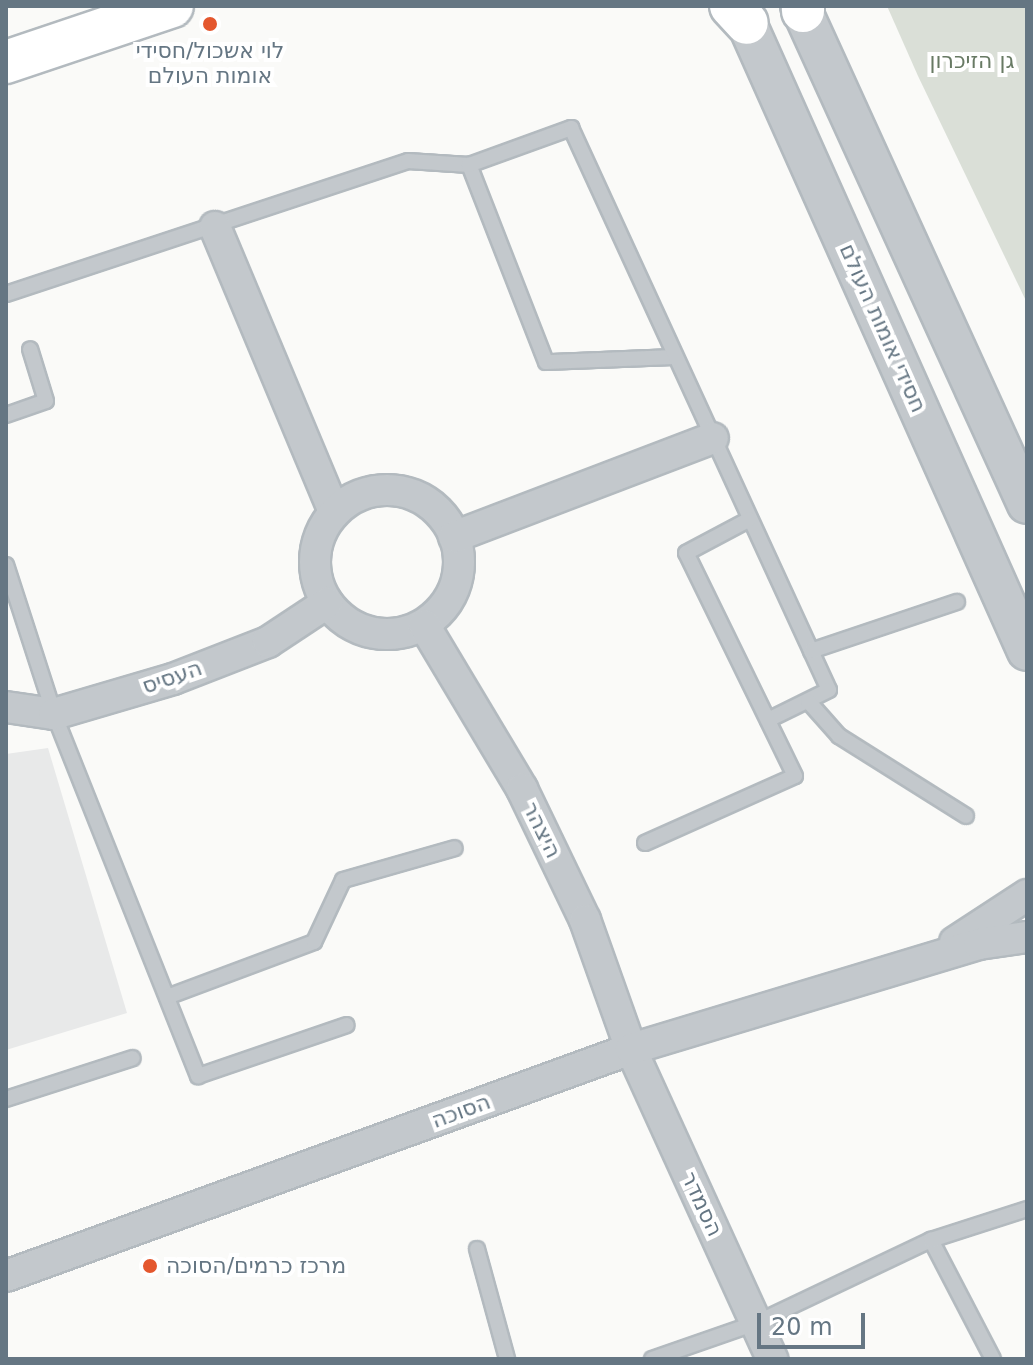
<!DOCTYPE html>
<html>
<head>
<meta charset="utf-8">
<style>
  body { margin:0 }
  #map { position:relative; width:1033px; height:1365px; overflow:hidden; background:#fafaf8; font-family:"DejaVu Sans","Noto Sans Hebrew",sans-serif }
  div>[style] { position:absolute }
  .built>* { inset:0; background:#e8e9e9 }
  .green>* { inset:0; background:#dadfd7 }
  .roads { filter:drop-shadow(2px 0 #b3babf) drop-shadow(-2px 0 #b3babf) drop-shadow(0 2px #b3babf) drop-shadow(0 -2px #b3babf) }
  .service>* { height:14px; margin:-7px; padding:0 7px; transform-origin:7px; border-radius:7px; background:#c3c8cc }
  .minor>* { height:30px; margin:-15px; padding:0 15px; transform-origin:15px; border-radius:15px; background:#c3c8cc }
  .minor>.ring { margin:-15px; padding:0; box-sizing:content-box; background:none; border:30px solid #c3c8cc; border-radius:50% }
  .tertiary>* { height:38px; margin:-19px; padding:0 19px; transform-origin:19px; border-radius:19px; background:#c3c8cc }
  .secondary>* { height:42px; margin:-21px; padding:0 21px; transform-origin:21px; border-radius:21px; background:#fff }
  .dots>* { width:22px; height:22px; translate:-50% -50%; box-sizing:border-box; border:4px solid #fff; border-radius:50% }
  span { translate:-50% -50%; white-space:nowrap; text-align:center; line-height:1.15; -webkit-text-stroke:8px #fff; paint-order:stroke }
  .poi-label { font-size:22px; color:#657683 }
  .left { translate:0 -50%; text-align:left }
  .park-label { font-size:22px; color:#687a64 }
  .street-label { font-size:22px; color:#657683 }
  .frame { position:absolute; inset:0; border:8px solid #657683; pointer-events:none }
  .scale { position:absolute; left:757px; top:1313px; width:108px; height:36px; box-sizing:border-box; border:4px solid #657683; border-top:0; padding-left:10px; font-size:24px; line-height:28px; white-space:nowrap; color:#657683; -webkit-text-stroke:6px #fff; paint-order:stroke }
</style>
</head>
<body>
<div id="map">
  <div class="built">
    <div style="clip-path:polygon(48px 748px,127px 1013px,6px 1050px,6px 754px)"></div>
  </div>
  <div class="green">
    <div style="clip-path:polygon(887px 6px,1027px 6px,1027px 303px,918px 76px)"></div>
  </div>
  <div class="roads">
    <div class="service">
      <div style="left:6px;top:294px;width:423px;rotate:-18.3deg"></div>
      <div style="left:408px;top:161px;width:61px;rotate:3.8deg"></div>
      <div style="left:673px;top:357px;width:127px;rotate:177.7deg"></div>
      <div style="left:546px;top:362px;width:212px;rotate:-111.3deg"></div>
      <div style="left:469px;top:165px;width:109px;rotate:-19.9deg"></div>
      <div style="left:571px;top:128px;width:618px;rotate:65.34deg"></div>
      <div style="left:829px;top:690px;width:68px;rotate:153.8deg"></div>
      <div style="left:6px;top:415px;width:42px;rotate:-19.3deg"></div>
      <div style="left:46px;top:401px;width:54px;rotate:-107.1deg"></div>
      <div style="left:6px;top:565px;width:157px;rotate:72.1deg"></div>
      <div style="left:54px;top:714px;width:390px;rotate:68.3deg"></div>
      <div style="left:198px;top:1076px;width:157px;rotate:-18.9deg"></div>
      <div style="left:811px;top:651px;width:154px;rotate:-18.6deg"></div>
      <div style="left:808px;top:701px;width:47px;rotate:48.5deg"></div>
      <div style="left:839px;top:736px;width:150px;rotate:32.2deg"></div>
      <div style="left:645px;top:843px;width:164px;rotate:-24.1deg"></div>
      <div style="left:795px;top:776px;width:248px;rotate:-116deg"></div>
      <div style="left:686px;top:553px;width:72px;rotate:-28deg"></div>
      <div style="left:167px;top:997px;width:157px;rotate:-20.5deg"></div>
      <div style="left:314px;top:942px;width:68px;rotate:-64.9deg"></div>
      <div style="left:343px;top:880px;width:116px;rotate:-15.9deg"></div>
      <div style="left:6px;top:1099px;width:133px;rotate:-17.9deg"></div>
      <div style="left:931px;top:1240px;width:134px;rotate:62.5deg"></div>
      <div style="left:477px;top:1249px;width:114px;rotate:74.7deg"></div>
      <div style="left:652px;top:1359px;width:110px;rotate:-19.1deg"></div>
      <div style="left:756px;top:1323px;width:194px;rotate:-25.4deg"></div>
      <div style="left:931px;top:1240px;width:101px;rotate:-17.9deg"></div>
    </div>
    <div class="minor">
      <div style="left:215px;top:227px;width:309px;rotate:67.3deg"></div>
      <div class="ring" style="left:315px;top:490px;width:114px;height:114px"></div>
      <div style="left:454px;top:537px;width:277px;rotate:-20.9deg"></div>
      <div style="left:424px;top:625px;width:191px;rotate:59.1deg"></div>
      <div style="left:522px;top:789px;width:145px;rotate:64.3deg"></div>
      <div style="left:585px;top:920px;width:137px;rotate:70.4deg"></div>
      <div style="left:631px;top:1049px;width:341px;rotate:65.5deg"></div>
      <div style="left:6px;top:707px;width:49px;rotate:8.3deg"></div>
      <div style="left:54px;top:714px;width:124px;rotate:-16.4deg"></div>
      <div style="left:173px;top:679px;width:102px;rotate:-21.3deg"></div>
      <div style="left:268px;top:642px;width:71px;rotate:-33.5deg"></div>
      <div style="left:955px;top:942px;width:86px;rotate:-33.1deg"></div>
      <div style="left:6px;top:1276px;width:665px;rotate:-19.96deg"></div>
      <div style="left:631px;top:1049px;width:363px;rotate:-16.8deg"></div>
      <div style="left:979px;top:944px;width:49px;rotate:-8.3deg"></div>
    </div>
    <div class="tertiary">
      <div style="left:739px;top:6px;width:706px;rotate:65.94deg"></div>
      <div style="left:800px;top:6px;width:547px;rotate:65.5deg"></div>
    </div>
    <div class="secondary">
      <div style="left:731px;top:6px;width:23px;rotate:47deg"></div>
      <div style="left:803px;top:11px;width:5px;rotate:-90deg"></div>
      <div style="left:6px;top:62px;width:175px;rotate:-18.6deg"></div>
    </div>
  </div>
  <div class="dots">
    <div style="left:210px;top:24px;background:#e4572e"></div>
    <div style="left:150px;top:1266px;background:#e4572e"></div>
  </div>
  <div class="poi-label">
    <span style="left:210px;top:63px">לוי אשכול/חסידי<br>אומות העולם</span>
    <span class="left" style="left:166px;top:1266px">מרכז כרמים/הסוכה</span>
  </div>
  <div class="park-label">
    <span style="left:972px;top:61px">גן הזיכרון</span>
  </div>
  <div class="street-label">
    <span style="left:883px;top:328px;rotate:66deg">חסידי אומות העולם</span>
    <span style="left:172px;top:677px;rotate:-19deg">העסיס</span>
    <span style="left:542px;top:830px;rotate:64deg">היצהר</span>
    <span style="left:461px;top:1111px;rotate:-20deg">הסוכה</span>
    <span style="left:702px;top:1204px;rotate:65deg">הסמדר</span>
  </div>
  <div class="frame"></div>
  <div class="scale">20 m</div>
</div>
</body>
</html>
